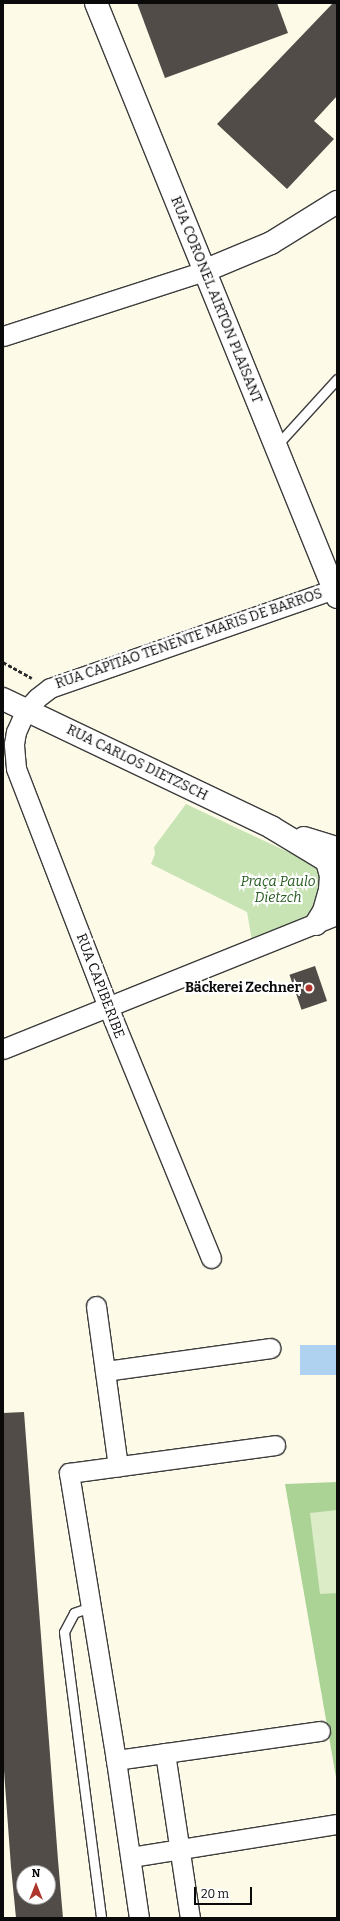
<!DOCTYPE html>
<html>
<head>
<meta charset="utf-8">
<style>
  body { margin:0 }
  #map { position:relative; width:340px; height:1921px; overflow:hidden; background:#fdfbe8; font-family:Bitter,serif }
  div>[style] { position:absolute }
  .green>* { inset:0; background:#c8e4b5 }
  .forest>* { inset:0; background:#abd396 }
  .pitch>* { inset:0; background:#dbecc6 }
  .water>* { inset:0; background:#b0d2f1; transform-origin:0 0 }
  .building>* { inset:0; background:#514c47; transform-origin:0 0 }
  .path>* { height:2.5px; margin-top:-1.25px; transform-origin:0; background:repeating-linear-gradient(90deg,#2c2c2c 0 4px,transparent 0 6px) }
  .roads { filter:drop-shadow(1px 0 #3d3d3d) drop-shadow(-1px 0 #3d3d3d) drop-shadow(0 1px #3d3d3d) drop-shadow(0 -1px #3d3d3d) }
  .service>* { height:9px; margin:-4.5px; padding:0 4.5px; transform-origin:4.5px; border-radius:4.5px; background:#fff }
  .minor>* { height:19px; margin:-9.5px; padding:0 9.5px; transform-origin:9.5px; border-radius:9.5px; background:#fff }
  .tertiary>* { height:22px; margin:-11px; padding:0 11px; transform-origin:11px; border-radius:11px; background:#fff }
  .dots>* { width:11px; height:11px; translate:-50% -50%; box-sizing:border-box; border:2px solid #fff; border-radius:50% }
  span { translate:-50% -50%; white-space:nowrap; text-align:center; line-height:1.15; -webkit-text-stroke:4px #fff; paint-order:stroke }
  .street-label { font-size:14px; color:#0a0a0a }
  .park-label { font-size:14px; color:#265b20; font-style:italic }
  .poi-label { font-size:14px; color:#0a0a0a; font-weight:700 }
  .right { translate:-100% -50%; text-align:right }
  .frame { position:absolute; inset:0; border:4px solid #0a0a0a; pointer-events:none }
  .north { position:absolute; left:16px; top:1865px; width:40px; height:40px; box-sizing:border-box; background:#fff; border:1px solid #9d9d9d; border-radius:50%; rotate:0deg; font-size:11px; font-weight:700; line-height:16px; text-align:center; color:#0a0a0a }
  .north::after { content:''; display:block; margin:auto; width:14px; height:18px; background:#ae352d; clip-path:polygon(50% 0,100% 100%,50% 72%,0 100%) }
  .scale { position:absolute; left:194px; top:1887px; width:58px; height:18px; box-sizing:border-box; border:2px solid #0a0a0a; border-top:0; padding-left:5px; font-size:12px; line-height:14px; white-space:nowrap; color:#0a0a0a; -webkit-text-stroke:3px #fff; paint-order:stroke }
</style>
</head>
<body>
<div id="map">
  <div class="green">
    <div style="clip-path:polygon(186px 804px,337px 875px,337px 907px,252px 941px,247px 912px,151px 864px,155px 854px,154px 847px)"></div>
  </div>
  <div class="forest">
    <div style="clip-path:polygon(337px 1482px,337px 1783px,285px 1484px)"></div>
  </div>
  <div class="pitch">
    <div style="clip-path:polygon(337px 1510px,337px 1593px,320px 1594px,310px 1513px)"></div>
  </div>
  <div class="water">
    <div style="left:337px;top:1345px;width:30px;height:37px;rotate:90deg"></div>
  </div>
  <div class="building">
    <div style="clip-path:polygon(137px 3px,277px 3px,288px 33px,165px 78px)"></div>
    <div style="clip-path:polygon(333px 3px,337px 3px,337px 96px,314px 121px,334px 139px,287px 189px,217px 124px)"></div>
    <div style="left:315px;top:966px;width:37px;height:27px;rotate:71deg"></div>
    <div style="clip-path:polygon(evenodd,24px 1412px,58px 1860px,63px 1918px,16px 1918px,11px 1867px,3px 1757px,3px 1413px,24px 1412px,24px 1873px,48px 1873px,48px 1897px,24px 1897px,24px 1873px)"></div>
  </div>
  <div class="path">
    <div style="left:3px;top:662px;width:33px;rotate:29deg"></div>
  </div>
  <div class="roads">
    <div class="service">
      <div style="left:277px;top:445px;width:89px;rotate:-47.7deg"></div>
      <div style="left:91px;top:1607px;width:18px;rotate:161deg"></div>
      <div style="left:74px;top:1613px;width:21px;rotate:118deg"></div>
      <div style="left:64px;top:1632px;width:288px;rotate:82.6deg"></div>
    </div>
    <div class="minor">
      <div style="left:3px;top:336px;width:211px;rotate:-17.9deg"></div>
      <div style="left:3px;top:1049px;width:360px;rotate:-21.9deg"></div>
      <div style="left:211px;top:1258px;width:271px;rotate:-112.3deg"></div>
      <div style="left:108px;top:1007px;width:256px;rotate:-111.1deg"></div>
      <div style="left:16px;top:768px;width:24px;rotate:-95deg"></div>
      <div style="left:14px;top:744px;width:12px;rotate:-81deg"></div>
      <div style="left:16px;top:732px;width:24px;rotate:-66deg"></div>
      <div style="left:26px;top:710px;width:16px;rotate:-47deg"></div>
      <div style="left:37px;top:698px;width:16px;rotate:-38deg"></div>
      <div style="left:50px;top:688px;width:304px;rotate:-19.2deg"></div>
      <div style="left:96px;top:1306px;width:162px;rotate:82.2deg"></div>
      <div style="left:105px;top:1371px;width:167px;rotate:-7.9deg"></div>
      <div style="left:165px;top:1753px;width:167px;rotate:81.4deg"></div>
      <div style="left:116px;top:1760px;width:206px;rotate:-8.1deg"></div>
      <div style="left:131px;top:1857px;width:209px;rotate:-9.1deg"></div>
      <div style="left:139px;top:1918px;width:160px;rotate:-98.3deg"></div>
      <div style="left:116px;top:1760px;width:291px;rotate:-99.3deg"></div>
      <div style="left:69px;top:1473px;width:208px;rotate:-7.7deg"></div>
    </div>
    <div class="tertiary">
      <div style="left:96px;top:3px;width:641px;rotate:67.92deg"></div>
      <div style="left:204px;top:271px;width:73px;rotate:-22.7deg"></div>
      <div style="left:271px;top:243px;width:78px;rotate:-31.8deg"></div>
      <div style="left:3px;top:699px;width:297px;rotate:25.5deg"></div>
      <div style="left:271px;top:827px;width:77px;rotate:31.2deg"></div>
      <div style="left:304px;top:838px;width:34px;rotate:17deg"></div>
      <div style="left:316px;top:924px;width:15px;rotate:-58deg"></div>
      <div style="left:324px;top:911px;width:22px;rotate:-74deg"></div>
      <div style="left:330px;top:890px;width:14px;rotate:-86deg"></div>
      <div style="left:331px;top:876px;width:16px;rotate:-105deg"></div>
    </div>
  </div>
  <div class="dots">
    <div style="left:309px;top:988px;background:#ae352d"></div>
  </div>
  <div class="street-label">
    <span style="left:216px;top:300px;rotate:68deg">RUA CORONEL AIRTON PLAISANT</span>
    <span style="left:189px;top:639px;rotate:-19deg">RUA CAPITÃO TENENTE MARIS DE BARROS</span>
    <span style="left:137px;top:763px;rotate:26deg">RUA CARLOS DIETZSCH</span>
    <span style="left:100px;top:986px;rotate:69deg">RUA CAPIBERIBE</span>
  </div>
  <div class="park-label">
    <span style="left:278px;top:890px">Praça Paulo<br>Dietzch</span>
  </div>
  <div class="poi-label">
    <span class="right" style="left:301px;top:988px">Bäckerei Zechner</span>
  </div>
  <div class="frame"></div>
  <div class="north">N</div>
  <div class="scale">20 m</div>
</div>
</body>
</html>
